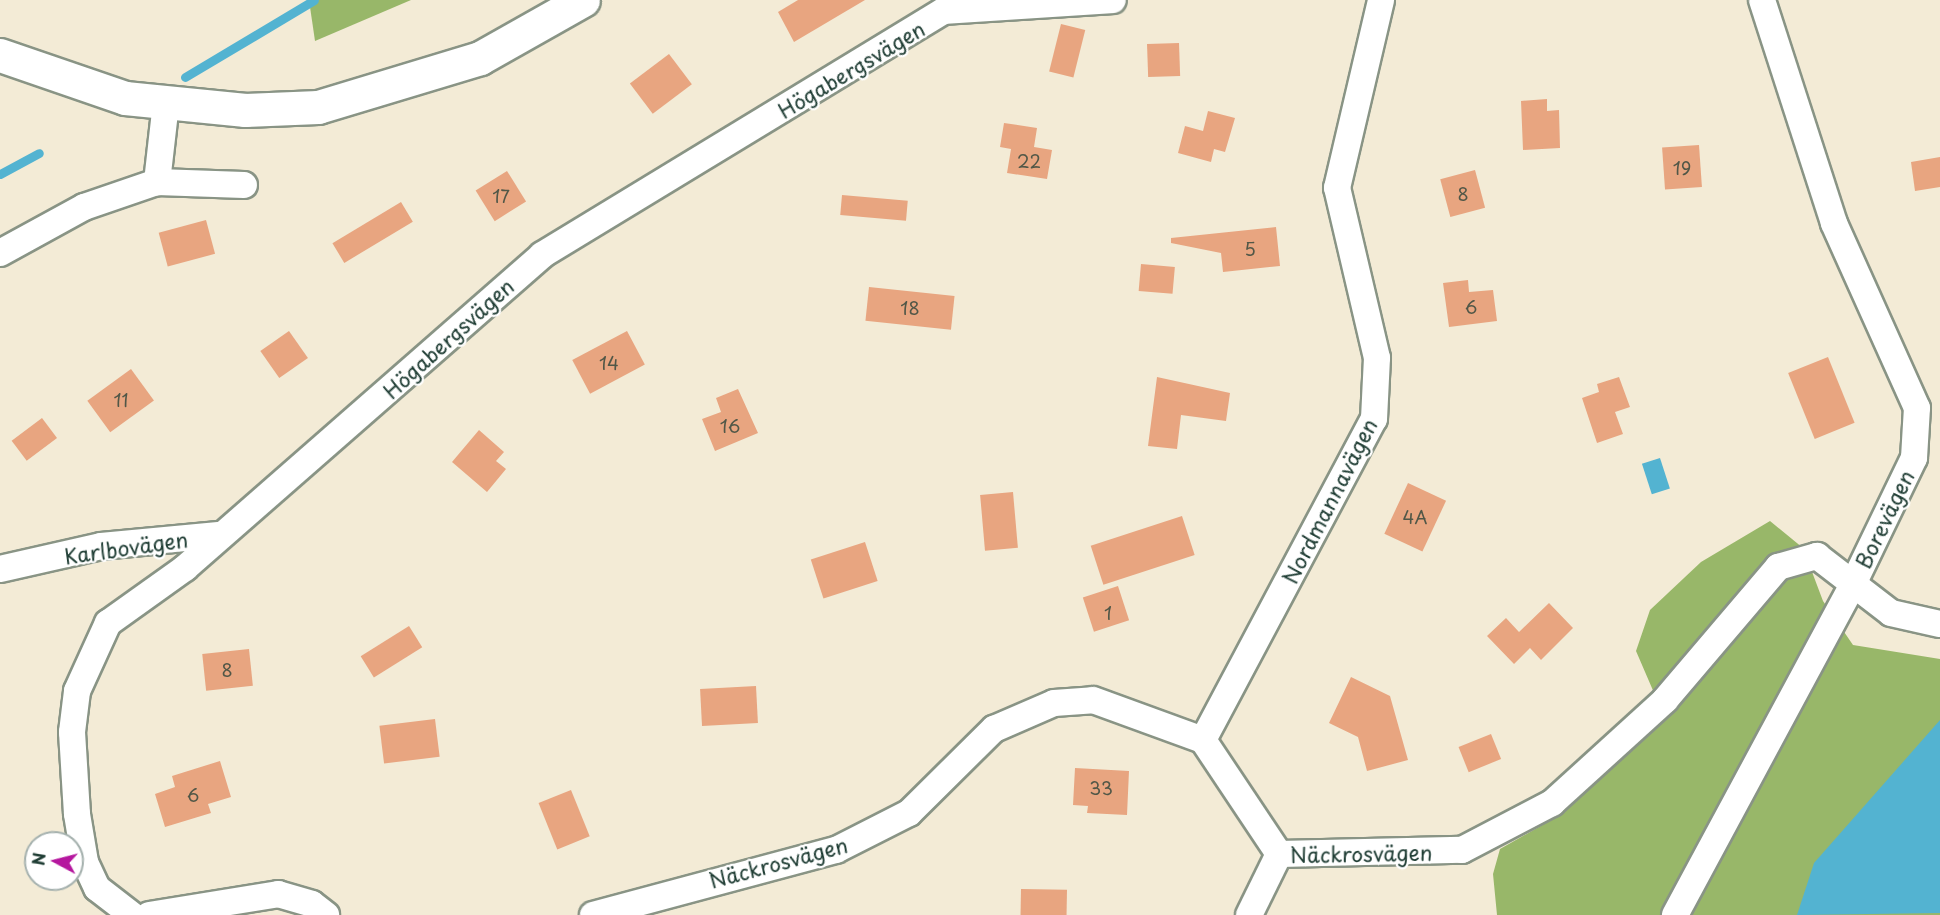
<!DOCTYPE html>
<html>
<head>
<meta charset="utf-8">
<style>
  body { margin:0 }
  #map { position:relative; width:1940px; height:915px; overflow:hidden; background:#f3ebd6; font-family:"Playpen Sans",sans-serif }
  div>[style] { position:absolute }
  .forest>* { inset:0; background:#98b769 }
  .water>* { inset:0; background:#53b3d1; transform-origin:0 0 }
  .stream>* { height:9px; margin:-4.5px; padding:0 4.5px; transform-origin:4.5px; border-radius:4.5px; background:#53b3d1 }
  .building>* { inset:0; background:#e8a580; transform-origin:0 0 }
  .roads { filter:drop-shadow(2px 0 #899485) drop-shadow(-2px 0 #899485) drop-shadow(0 2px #899485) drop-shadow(0 -2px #899485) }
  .street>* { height:26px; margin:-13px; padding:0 13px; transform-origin:13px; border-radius:13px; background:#fff }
  .secondary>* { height:33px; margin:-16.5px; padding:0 16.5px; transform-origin:16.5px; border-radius:16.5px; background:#fff }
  span { translate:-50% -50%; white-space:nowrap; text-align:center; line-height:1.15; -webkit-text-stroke:4.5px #fff; paint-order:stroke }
  .number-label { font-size:18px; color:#515747 }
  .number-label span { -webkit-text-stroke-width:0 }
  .street-label { font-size:21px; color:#1f3d34 }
  .north { position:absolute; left:24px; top:831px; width:60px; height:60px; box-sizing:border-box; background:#fff; border:2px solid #a5b1ae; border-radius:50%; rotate:277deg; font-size:16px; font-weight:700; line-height:24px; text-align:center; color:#1f3d34 }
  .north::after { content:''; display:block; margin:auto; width:21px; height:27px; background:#b5179e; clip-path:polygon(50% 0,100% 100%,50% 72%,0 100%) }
</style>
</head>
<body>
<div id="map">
  <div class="forest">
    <div style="clip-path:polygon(309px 0,411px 0,315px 41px)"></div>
    <div style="clip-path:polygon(1770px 521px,1803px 548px,1823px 601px,1853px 645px,1940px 659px,1940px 915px,1497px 915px,1493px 874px,1500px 849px,1560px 815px,1664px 716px,1636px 651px,1650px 610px,1701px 562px)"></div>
  </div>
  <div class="water">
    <div style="left:1660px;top:458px;width:32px;height:19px;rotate:72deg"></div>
    <div style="clip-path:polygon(1940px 720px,1940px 913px,1797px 915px,1814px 863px)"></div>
  </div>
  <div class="stream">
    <div style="left:185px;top:77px;width:150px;rotate:-30.8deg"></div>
    <div style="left:0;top:174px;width:44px;rotate:-28.3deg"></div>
  </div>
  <div class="building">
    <div style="clip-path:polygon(798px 0,865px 0,794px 42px,778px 12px)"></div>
    <div style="left:1061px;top:24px;width:25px;height:49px;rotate:14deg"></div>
    <div style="left:1179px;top:43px;width:33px;height:32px;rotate:88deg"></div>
    <div style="left:669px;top:54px;width:38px;height:49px;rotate:53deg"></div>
    <div style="clip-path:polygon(1547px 99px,1547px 111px,1559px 110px,1560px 148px,1523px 150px,1521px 101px)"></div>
    <div style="clip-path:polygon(1208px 111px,1235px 118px,1225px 152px,1214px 149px,1211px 162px,1178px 153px,1185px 126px,1203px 131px)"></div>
    <div style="clip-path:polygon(1004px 123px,1037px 128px,1034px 147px,1052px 150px,1047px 179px,1007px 173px,1011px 149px,1000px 147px)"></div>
    <div style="left:1699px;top:145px;width:42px;height:37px;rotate:86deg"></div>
    <div style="clip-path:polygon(1940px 157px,1940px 187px,1915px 191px,1911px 162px)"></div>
    <div style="left:1475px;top:170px;width:39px;height:36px;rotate:75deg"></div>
    <div style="left:507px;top:171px;width:36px;height:37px;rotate:58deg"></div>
    <div style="left:842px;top:195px;width:66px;height:20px;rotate:5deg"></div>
    <div style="left:401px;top:202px;width:23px;height:80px;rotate:59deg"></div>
    <div style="left:206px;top:220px;width:35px;height:49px;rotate:75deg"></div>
    <div style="clip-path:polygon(1276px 227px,1280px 266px,1223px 272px,1221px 253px,1171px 243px,1171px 238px)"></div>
    <div style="left:1141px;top:264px;width:34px;height:27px;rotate:5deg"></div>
    <div style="clip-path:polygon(1468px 280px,1469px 292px,1493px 290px,1497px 321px,1449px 327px,1443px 283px)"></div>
    <div style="left:869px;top:287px;width:86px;height:34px;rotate:6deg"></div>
    <div style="left:289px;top:331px;width:33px;height:35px;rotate:55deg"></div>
    <div style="left:627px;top:331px;width:38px;height:62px;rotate:62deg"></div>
    <div style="left:1828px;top:357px;width:71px;height:43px;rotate:68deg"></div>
    <div style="left:131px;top:369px;width:39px;height:54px;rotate:54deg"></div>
    <div style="clip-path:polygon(1157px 377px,1230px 393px,1226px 421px,1181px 415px,1177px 449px,1148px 446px)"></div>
    <div style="clip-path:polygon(1619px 377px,1630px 407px,1615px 412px,1623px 434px,1597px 443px,1582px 398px,1599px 392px,1597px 384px)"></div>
    <div style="clip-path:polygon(738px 389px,758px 433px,715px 451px,702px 419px,721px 412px,716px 398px)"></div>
    <div style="left:42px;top:418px;width:25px;height:38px;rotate:53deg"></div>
    <div style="clip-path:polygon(479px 430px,504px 452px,496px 461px,506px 469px,487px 492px,452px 462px)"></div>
    <div style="left:1408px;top:483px;width:42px;height:56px;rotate:25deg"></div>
    <div style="left:1013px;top:492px;width:56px;height:33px;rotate:85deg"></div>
    <div style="left:1182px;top:516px;width:41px;height:96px;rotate:72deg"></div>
    <div style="left:865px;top:542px;width:41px;height:57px;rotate:72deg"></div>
    <div style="left:1118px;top:586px;width:36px;height:37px;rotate:72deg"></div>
    <div style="clip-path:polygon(1549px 603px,1573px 628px,1541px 660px,1530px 648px,1514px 664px,1487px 636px,1506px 618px,1519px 632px)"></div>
    <div style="left:409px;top:626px;width:25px;height:57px;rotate:58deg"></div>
    <div style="left:249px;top:649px;width:37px;height:47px;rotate:84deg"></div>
    <div style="clip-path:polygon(1351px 677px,1390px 696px,1408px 760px,1367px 771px,1358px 737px,1329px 723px)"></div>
    <div style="left:756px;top:686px;width:37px;height:56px;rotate:87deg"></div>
    <div style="left:435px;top:719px;width:38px;height:56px;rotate:83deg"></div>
    <div style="left:1491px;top:734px;width:27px;height:35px;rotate:68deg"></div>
    <div style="clip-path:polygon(220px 761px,231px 797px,208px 804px,211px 813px,165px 827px,155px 794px,175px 787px,172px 776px)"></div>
    <div style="clip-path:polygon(1075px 768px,1129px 771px,1127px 815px,1087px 813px,1088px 806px,1073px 805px)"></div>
    <div style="left:571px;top:790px;width:50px;height:35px;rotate:68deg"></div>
    <div style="left:1021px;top:889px;width:46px;height:26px;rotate:1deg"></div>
  </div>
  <div class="roads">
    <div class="street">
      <div style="left:166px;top:103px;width:80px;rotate:96.5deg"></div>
      <div style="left:157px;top:182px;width:87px;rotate:2deg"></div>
      <div style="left:0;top:253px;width:96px;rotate:-28.7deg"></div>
      <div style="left:84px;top:207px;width:77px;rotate:-18.9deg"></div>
      <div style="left:0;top:569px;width:104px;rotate:-12.8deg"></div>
      <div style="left:101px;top:546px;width:118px;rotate:-5.4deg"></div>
      <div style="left:1203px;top:740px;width:364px;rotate:-62deg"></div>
      <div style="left:1374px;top:419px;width:61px;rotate:-87.2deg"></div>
      <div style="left:1377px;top:358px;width:175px;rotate:-103.2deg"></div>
      <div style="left:1337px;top:188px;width:193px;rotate:-76.8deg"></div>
      <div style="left:132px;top:915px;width:44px;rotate:-142.4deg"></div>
      <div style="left:97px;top:888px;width:29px;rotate:-115deg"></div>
      <div style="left:85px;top:862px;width:49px;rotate:-99.5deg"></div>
      <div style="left:77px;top:814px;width:82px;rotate:-93.5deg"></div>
      <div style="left:72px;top:732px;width:41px;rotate:-83deg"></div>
      <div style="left:77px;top:691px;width:75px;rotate:-65.5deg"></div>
      <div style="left:108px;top:623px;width:95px;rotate:-35.5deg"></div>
      <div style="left:185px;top:568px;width:475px;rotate:-41.2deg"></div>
      <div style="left:542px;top:255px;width:470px;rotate:-31.3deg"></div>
      <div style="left:944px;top:11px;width:169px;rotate:-3.7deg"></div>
      <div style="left:149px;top:915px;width:131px;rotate:-9.2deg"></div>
      <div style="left:278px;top:894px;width:35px;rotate:16deg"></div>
      <div style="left:312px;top:904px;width:18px;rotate:38deg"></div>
      <div style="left:593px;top:915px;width:252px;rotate:-15deg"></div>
      <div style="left:836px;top:850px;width:82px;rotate:-26.9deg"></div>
      <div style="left:909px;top:813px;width:120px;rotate:-44.7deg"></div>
      <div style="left:994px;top:729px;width:65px;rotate:-23.4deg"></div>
      <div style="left:1054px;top:703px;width:39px;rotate:-4deg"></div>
      <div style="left:1093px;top:700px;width:117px;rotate:20deg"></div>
      <div style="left:1203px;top:740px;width:137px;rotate:56.3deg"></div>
      <div style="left:1279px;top:854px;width:183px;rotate:-1.3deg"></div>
      <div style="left:1462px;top:850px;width:102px;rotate:-27.6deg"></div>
      <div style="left:1552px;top:803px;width:153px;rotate:-42.3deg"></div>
      <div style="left:1665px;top:700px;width:175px;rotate:-49.6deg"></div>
      <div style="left:1778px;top:567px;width:41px;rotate:-15.8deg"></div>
      <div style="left:1817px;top:556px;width:93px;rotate:37.6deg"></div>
      <div style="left:1891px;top:613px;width:50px;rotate:12.7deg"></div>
      <div style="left:1249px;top:915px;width:68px;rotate:-63.8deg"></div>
      <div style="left:1675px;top:915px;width:378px;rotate:-61.7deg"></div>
      <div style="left:1854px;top:582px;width:138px;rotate:-64.2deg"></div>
      <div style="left:1914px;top:458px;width:50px;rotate:-86.6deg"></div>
      <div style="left:1917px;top:408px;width:203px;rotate:-114.2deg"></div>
      <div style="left:1834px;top:223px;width:234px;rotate:-107.9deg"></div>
    </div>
    <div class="secondary">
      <div style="left:0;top:55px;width:132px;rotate:19deg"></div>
      <div style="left:125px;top:98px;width:121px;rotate:5.7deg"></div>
      <div style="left:245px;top:110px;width:73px;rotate:-2.4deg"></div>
      <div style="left:318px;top:107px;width:169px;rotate:-16.8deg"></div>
      <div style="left:480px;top:58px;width:118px;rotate:-29.4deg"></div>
    </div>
  </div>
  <div class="number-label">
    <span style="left:1029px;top:161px">22</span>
    <span style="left:1682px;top:168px">19</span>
    <span style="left:1463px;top:194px">8</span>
    <span style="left:501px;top:196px">17</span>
    <span style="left:1250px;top:249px">5</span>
    <span style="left:1471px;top:307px">6</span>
    <span style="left:910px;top:308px">18</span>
    <span style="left:609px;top:363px">14</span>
    <span style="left:121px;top:400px">11</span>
    <span style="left:730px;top:426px">16</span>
    <span style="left:1415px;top:517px">4A</span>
    <span style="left:1108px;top:613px">1</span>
    <span style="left:227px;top:670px">8</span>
    <span style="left:1101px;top:788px">33</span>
    <span style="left:193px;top:795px">6</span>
  </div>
  <div class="street-label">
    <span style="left:851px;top:69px;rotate:-31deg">Högabergsvägen</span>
    <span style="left:448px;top:338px;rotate:-42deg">Högabergsvägen</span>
    <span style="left:1329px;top:501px;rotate:-63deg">Nordmannavägen</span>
    <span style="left:1884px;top:519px;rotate:-64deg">Borevägen</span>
    <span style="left:126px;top:547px;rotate:-8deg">Karlbovägen</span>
    <span style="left:1361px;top:853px;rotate:-1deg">Näckrosvägen</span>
    <span style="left:778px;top:862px;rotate:-15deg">Näckrosvägen</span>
  </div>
  <div class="north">N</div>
</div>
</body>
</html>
